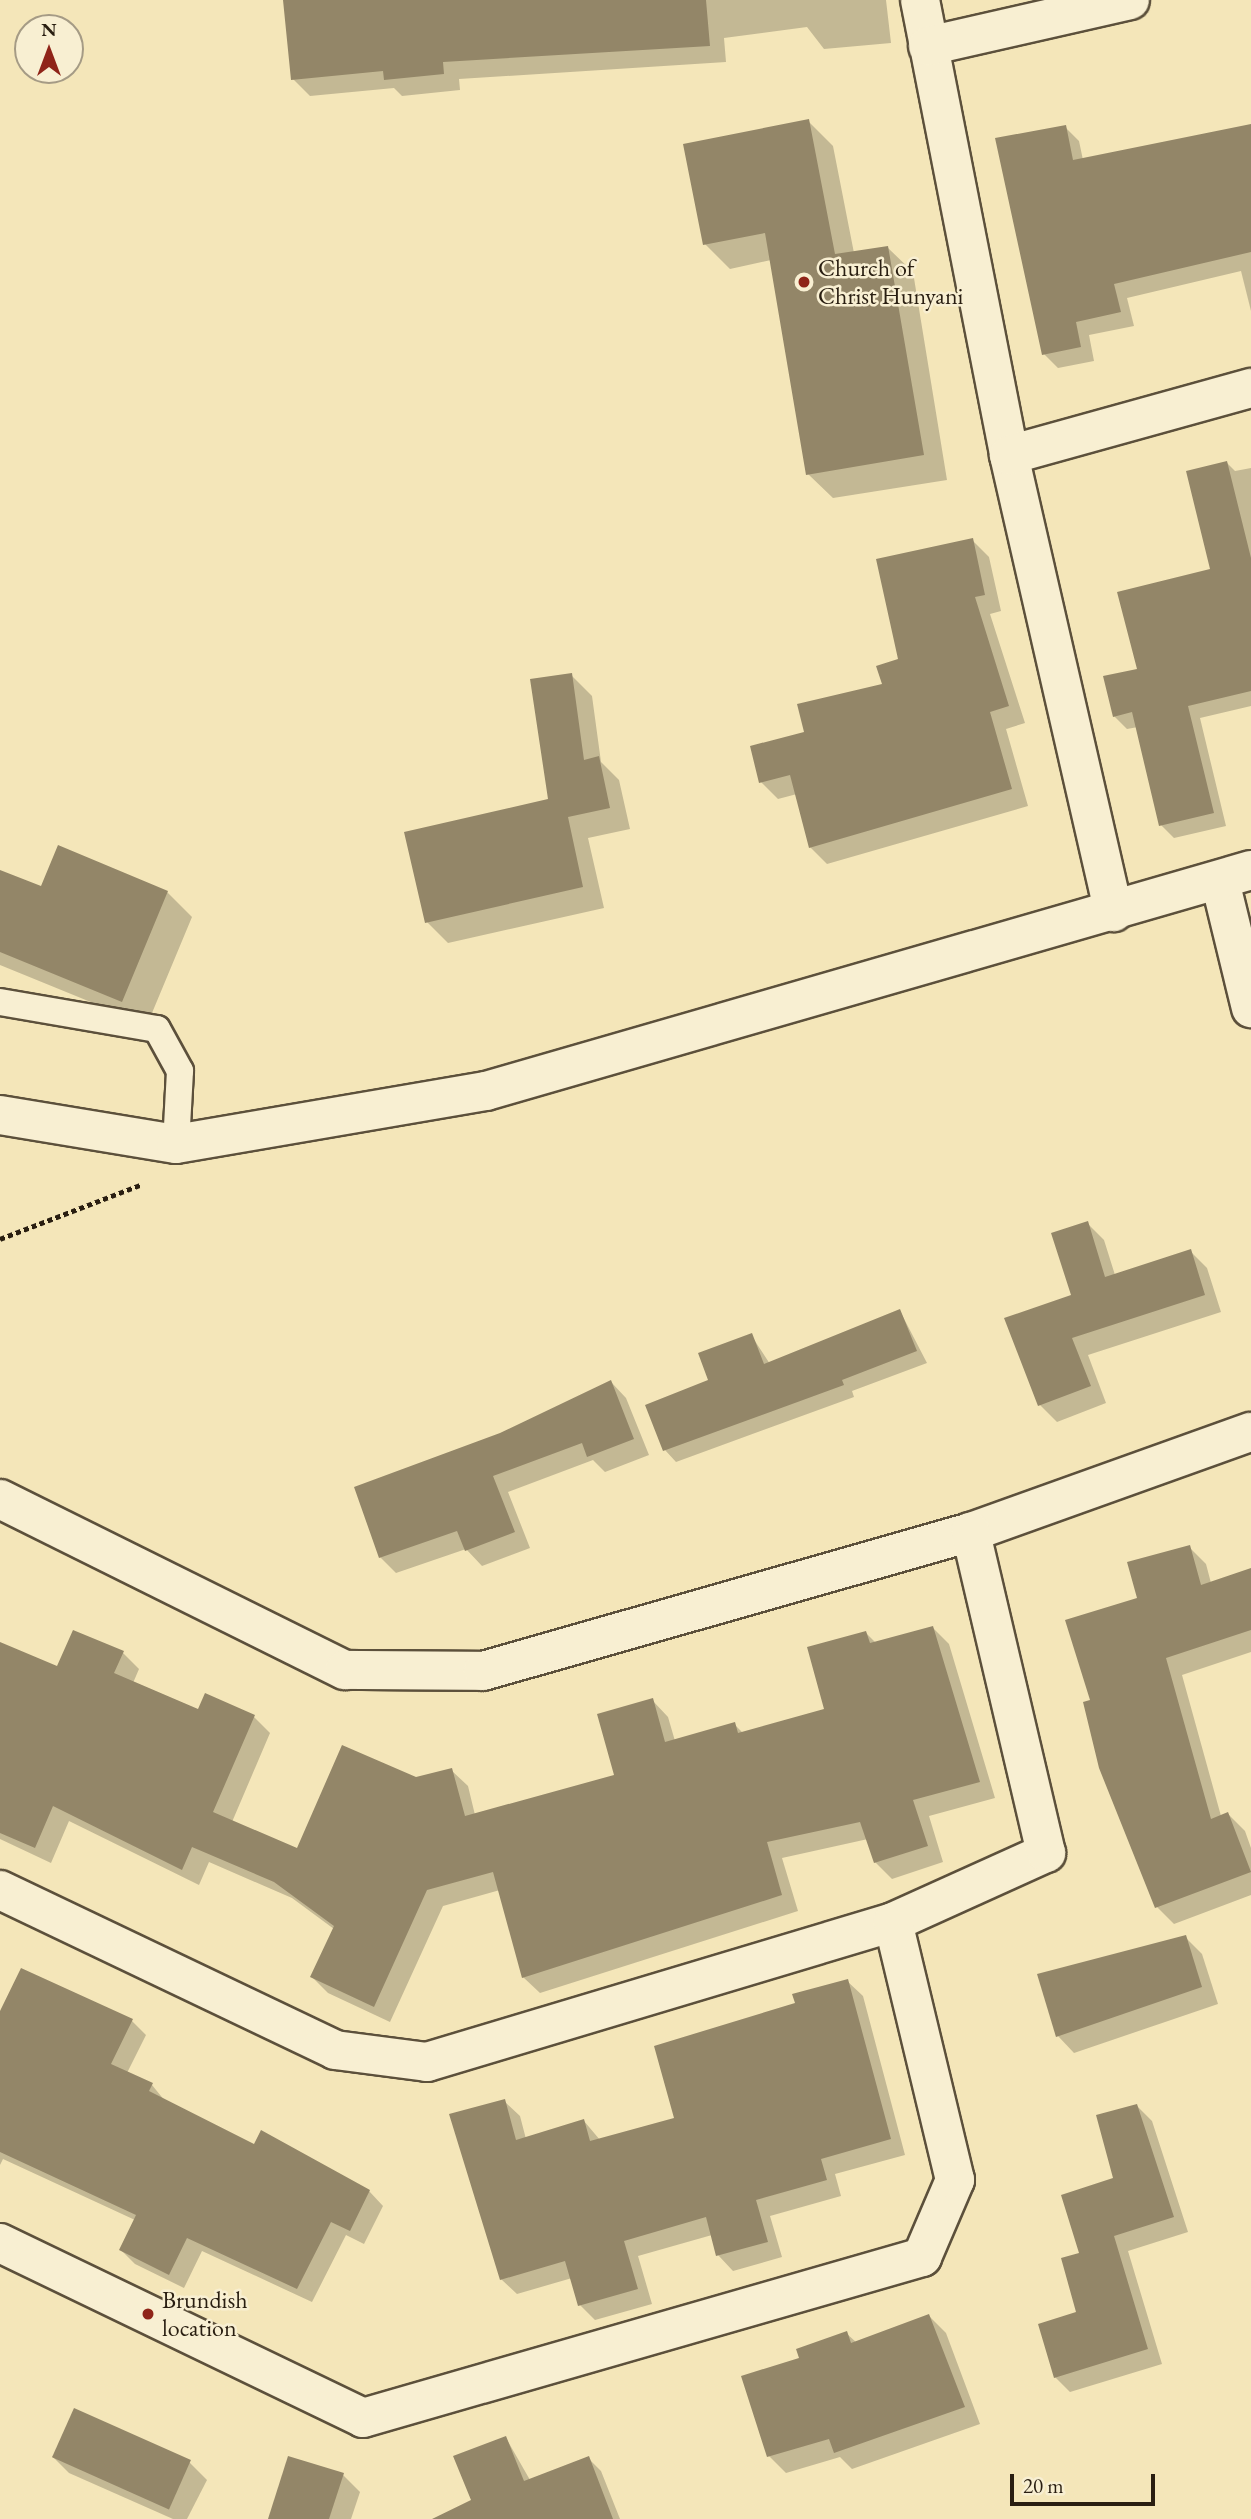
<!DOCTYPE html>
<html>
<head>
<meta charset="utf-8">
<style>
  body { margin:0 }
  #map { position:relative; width:1251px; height:2519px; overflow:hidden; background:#f4e6b9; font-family:"EB Garamond",serif }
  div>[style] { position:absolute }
  .shadow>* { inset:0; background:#0003 }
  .building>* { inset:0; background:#938668; transform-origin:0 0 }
  .path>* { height:4.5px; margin-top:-2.25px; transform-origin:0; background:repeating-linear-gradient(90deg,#291e11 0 5px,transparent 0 8.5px) }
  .roads { filter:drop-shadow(2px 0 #5c503b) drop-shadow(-2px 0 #5c503b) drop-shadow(0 2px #5c503b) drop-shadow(0 -2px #5c503b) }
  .service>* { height:26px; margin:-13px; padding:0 13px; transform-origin:13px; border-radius:13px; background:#f8efd2 }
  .minor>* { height:38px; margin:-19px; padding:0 19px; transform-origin:19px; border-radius:19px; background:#f8efd2 }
  .dots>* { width:19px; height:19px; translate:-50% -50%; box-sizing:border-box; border:4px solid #f8efd2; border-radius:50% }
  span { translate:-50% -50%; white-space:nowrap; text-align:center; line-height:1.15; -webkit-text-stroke:5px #f8efd2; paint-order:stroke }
  .poi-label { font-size:24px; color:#291e11 }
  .left { translate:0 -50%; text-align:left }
  .north { position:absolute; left:14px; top:14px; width:70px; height:70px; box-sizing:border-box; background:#f8efd2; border:2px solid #a59b85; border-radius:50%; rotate:0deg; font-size:19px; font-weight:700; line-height:28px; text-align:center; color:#291e11 }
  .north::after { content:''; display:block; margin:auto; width:24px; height:32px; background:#8f2418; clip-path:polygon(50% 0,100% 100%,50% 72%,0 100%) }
  .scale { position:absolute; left:1010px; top:2474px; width:145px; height:32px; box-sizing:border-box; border:4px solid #291e11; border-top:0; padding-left:9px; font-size:21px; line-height:24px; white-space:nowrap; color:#291e11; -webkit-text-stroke:5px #f8efd2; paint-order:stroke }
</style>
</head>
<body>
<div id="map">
  <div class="shadow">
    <div style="clip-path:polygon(285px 0,886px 0,891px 43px,824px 49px,807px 27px,724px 38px,726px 62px,459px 79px,460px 90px,402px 96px,394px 88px,310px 96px,293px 79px)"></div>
    <div style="clip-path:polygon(808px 121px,833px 146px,854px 253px,888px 248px,913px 272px,947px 480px,833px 498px,808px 474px,771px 260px,730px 269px,705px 244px)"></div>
    <div style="clip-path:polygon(1251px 125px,1251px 311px,1241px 271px,1127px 298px,1134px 326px,1089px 335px,1094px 361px,1058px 368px,1044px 354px,1065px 127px,1079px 141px,1083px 160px)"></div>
    <div style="clip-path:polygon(1227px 463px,1235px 471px,1251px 468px,1251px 706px,1200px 718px,1226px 826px,1174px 838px,1161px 825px,1138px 727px,1127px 729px,1114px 716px,1139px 670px,1212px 571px)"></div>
    <div style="clip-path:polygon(972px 540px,989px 557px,1001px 611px,990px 614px,1025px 723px,1006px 729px,1028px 806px,827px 864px,810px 847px,797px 794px,778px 799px,761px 782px,806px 733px,884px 685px)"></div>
    <div style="clip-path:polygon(571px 675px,592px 696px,601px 762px,619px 780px,630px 829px,588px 838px,604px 908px,448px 943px,427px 922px,550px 800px)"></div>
    <div style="clip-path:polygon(0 879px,42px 888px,167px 892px,192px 917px,147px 1025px,0 965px)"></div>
    <div style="clip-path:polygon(1087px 1223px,1104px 1240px,1115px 1275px,1190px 1251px,1207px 1268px,1221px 1312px,1088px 1355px,1106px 1403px,1057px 1422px,1040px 1405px,1074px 1296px)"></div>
    <div style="clip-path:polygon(900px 1311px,927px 1363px,852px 1391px,854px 1397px,676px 1462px,665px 1450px,751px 1335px,770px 1364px)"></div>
    <div style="clip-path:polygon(611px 1382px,626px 1398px,649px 1455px,605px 1472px,593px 1460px,508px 1492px,530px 1548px,482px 1566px,466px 1549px,396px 1573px,380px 1557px,501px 1435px)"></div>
    <div style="clip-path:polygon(1189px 1547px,1206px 1564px,1211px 1583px,1251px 1570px,1251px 1652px,1182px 1675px,1221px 1816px,1228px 1814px,1245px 1831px,1251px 1848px,1251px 1895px,1174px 1924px,1157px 1907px,1092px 1701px,1139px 1599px)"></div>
    <div style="clip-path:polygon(933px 1628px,949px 1644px,995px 1798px,929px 1816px,943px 1862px,892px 1879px,875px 1862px,868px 1839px,782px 1858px,798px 1911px,540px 1993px,523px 1977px,500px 1890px,443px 1906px,390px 2022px,328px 1993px,312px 1977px,334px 1929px,292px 1898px,209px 1862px,199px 1885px,69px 1821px,51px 1863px,0 1839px,0 1644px,58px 1668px,123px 1653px,139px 1669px,133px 1683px,199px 1711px,254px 1717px,270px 1733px,232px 1822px,298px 1851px,416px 1779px,451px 1770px,468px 1786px,475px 1815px,616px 1777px,652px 1700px,668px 1717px,675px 1741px,734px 1724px,743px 1733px,827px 1711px,866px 1633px,876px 1643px)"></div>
    <div style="clip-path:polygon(1185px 1937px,1202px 1954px,1218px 2004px,1074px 2053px,1058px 2036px,1039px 1975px)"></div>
    <div style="clip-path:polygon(847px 1981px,863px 1996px,905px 2155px,835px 2174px,841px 2196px,770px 2216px,782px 2257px,733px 2271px,718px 2255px,712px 2235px,638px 2256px,652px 2304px,595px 2320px,580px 2305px,572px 2278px,517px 2294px,501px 2279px,504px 2101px,520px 2116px,526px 2139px,584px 2121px,600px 2140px,676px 2119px,797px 2004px)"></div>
    <div style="clip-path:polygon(0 2015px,132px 2021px,146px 2035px,127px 2073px,152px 2085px,165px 2101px,255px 2146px,369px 2191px,383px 2206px,364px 2244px,346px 2235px,312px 2302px,202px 2251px,184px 2288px,135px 2264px,121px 2250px,135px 2220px,3px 2159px,0 2165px)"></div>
    <div style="clip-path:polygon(1137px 2106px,1152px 2121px,1188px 2232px,1128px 2251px,1162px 2364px,1070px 2392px,1055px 2377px,1079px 2314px,1081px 2254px,1116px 2180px)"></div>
    <div style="clip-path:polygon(929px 2316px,946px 2333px,980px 2424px,852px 2469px,840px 2457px,786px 2473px,769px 2456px,802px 2359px,846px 2333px,857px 2343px)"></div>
    <div style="clip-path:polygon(506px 2438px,530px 2480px,588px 2458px,601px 2471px,620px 2519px,433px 2519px,474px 2503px)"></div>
    <div style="clip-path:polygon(52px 2456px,190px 2463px,207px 2480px,187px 2519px,173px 2519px,69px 2473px)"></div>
    <div style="clip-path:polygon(343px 2475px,360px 2492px,351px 2519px,270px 2519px)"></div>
  </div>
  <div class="building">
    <div style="clip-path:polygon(283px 0,706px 0,710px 46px,443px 62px,444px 74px,384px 80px,383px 71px,291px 80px)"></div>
    <div style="clip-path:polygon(809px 119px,835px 254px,888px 246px,924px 455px,806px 475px,765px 233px,703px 245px,683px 144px)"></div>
    <div style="clip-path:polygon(1251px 124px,1251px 252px,1114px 284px,1121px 312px,1076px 322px,1081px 347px,1042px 355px,995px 138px,1066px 125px,1073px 160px)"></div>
    <div style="clip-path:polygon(1227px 461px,1251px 558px,1251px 691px,1188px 706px,1214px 813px,1159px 826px,1132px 712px,1113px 717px,1103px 676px,1137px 669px,1117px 592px,1210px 569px,1186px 471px)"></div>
    <div style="clip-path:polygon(973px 538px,985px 595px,975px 597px,1009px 706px,990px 712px,1012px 789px,809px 848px,790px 775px,759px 783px,750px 746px,804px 732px,797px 704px,882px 684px,876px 666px,898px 659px,876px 559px)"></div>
    <div style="clip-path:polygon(572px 673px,584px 760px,599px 756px,610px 808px,568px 817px,583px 887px,425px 923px,404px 832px,548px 799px,530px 679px)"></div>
    <div style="clip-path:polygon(58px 845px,168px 891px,122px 1002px,0 952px,0 870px,41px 886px)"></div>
    <div style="clip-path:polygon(1088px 1221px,1105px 1277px,1191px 1249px,1205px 1295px,1072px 1338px,1091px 1386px,1038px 1406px,1004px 1318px,1071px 1295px,1051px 1233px)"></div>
    <div style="clip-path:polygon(900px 1309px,917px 1351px,842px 1380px,844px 1385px,663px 1451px,645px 1405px,708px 1380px,698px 1353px,752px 1333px,764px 1364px)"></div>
    <div style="clip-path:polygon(611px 1380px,634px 1439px,587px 1457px,582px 1443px,493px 1476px,515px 1532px,465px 1551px,457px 1531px,379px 1558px,354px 1487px,500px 1433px)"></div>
    <div style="clip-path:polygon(1190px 1545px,1201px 1585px,1251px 1568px,1251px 1630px,1166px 1658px,1211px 1819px,1228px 1812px,1251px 1872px,1155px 1908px,1099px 1768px,1083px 1702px,1090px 1700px,1065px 1620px,1137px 1598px,1127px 1562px)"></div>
    <div style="clip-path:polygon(933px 1626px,980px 1782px,913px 1800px,928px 1846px,874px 1863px,860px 1822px,767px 1842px,782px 1895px,522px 1978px,493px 1872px,427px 1890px,374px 2007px,310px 1977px,334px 1926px,274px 1882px,192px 1847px,182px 1870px,53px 1806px,35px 1848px,0 1833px,0 1642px,57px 1666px,73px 1630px,124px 1651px,114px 1673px,198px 1709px,205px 1693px,255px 1715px,213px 1812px,297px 1848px,342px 1745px,416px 1777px,452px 1768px,465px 1816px,614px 1775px,597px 1714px,653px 1698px,665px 1742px,735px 1722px,738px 1733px,824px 1709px,807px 1647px,866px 1631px,870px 1643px)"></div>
    <div style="clip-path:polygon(1186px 1935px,1202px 1987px,1056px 2037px,1037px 1974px)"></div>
    <div style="clip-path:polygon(21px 1968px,133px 2019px,111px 2064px,153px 2083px,149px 2091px,254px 2144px,261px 2130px,370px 2190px,350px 2231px,331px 2222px,297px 2289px,187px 2238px,169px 2275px,119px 2250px,136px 2215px,0 2152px,0 2011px)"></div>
    <div style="clip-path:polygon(848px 1979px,891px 2139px,821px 2159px,827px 2180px,756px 2200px,768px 2242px,716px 2256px,706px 2217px,624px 2241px,638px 2289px,578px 2306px,565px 2261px,500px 2280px,449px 2114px,505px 2099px,516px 2140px,584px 2119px,590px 2141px,674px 2118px,654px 2046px,795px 2003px,792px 1994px)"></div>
    <div style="clip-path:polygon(1137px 2104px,1174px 2217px,1114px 2236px,1148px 2349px,1054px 2378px,1038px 2324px,1076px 2312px,1061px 2258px,1079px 2253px,1061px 2195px,1113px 2178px,1096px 2115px)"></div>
    <div style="clip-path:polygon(929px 2314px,965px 2407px,834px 2453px,829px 2439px,767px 2457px,741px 2376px,799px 2358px,796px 2349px,847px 2331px,851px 2343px)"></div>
    <div style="left:74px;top:2408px;width:128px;height:54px;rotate:24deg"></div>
    <div style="clip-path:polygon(506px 2436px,524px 2481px,589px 2456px,613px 2519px,432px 2519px,471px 2500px,453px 2456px)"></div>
    <div style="clip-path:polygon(288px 2456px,344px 2473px,329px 2519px,268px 2519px)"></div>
  </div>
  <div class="path">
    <div style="left:0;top:1239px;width:150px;rotate:-21.1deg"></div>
  </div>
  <div class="roads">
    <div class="service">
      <div style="left:0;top:1002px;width:159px;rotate:9.8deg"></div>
      <div style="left:157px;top:1029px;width:48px;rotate:61.3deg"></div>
      <div style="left:180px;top:1071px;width:73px;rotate:93.1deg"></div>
    </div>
    <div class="minor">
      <div style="left:920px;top:0;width:464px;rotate:78.9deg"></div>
      <div style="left:1009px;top:455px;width:469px;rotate:77.1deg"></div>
      <div style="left:928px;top:46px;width:207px;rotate:-12.8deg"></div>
      <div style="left:1009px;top:455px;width:251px;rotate:-15.5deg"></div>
      <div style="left:1220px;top:881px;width:131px;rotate:76.3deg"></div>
      <div style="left:0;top:1115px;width:178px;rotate:9.4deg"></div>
      <div style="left:176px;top:1144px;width:314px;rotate:-9.7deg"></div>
      <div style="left:486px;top:1091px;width:796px;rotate:-16.11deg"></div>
      <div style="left:0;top:1499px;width:385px;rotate:26.4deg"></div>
      <div style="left:345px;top:1670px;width:138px;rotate:0.4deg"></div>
      <div style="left:483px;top:1671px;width:507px;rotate:-15.9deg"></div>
      <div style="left:971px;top:1532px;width:297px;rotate:-19.7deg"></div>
      <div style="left:0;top:1890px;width:371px;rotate:25.5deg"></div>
      <div style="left:335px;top:2050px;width:93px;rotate:7.4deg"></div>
      <div style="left:427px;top:2062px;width:487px;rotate:-16.7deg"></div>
      <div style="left:893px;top:1922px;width:168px;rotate:-24.3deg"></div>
      <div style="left:1046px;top:1853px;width:330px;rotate:-103.2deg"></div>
      <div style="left:0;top:2243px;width:403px;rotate:25.7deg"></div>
      <div style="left:363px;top:2418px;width:582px;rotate:-16.07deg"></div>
      <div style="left:922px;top:2257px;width:84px;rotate:-66.8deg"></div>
      <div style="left:955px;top:2180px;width:265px;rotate:-103.5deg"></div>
    </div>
  </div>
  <div class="dots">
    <div style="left:804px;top:282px;background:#8f2418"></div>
    <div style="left:148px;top:2314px;background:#8f2418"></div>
  </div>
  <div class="poi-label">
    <span class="left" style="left:818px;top:282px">Church of<br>Christ Hunyani</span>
    <span class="left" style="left:162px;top:2314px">Brundish<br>location</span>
  </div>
  <div class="north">N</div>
  <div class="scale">20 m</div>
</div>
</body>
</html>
